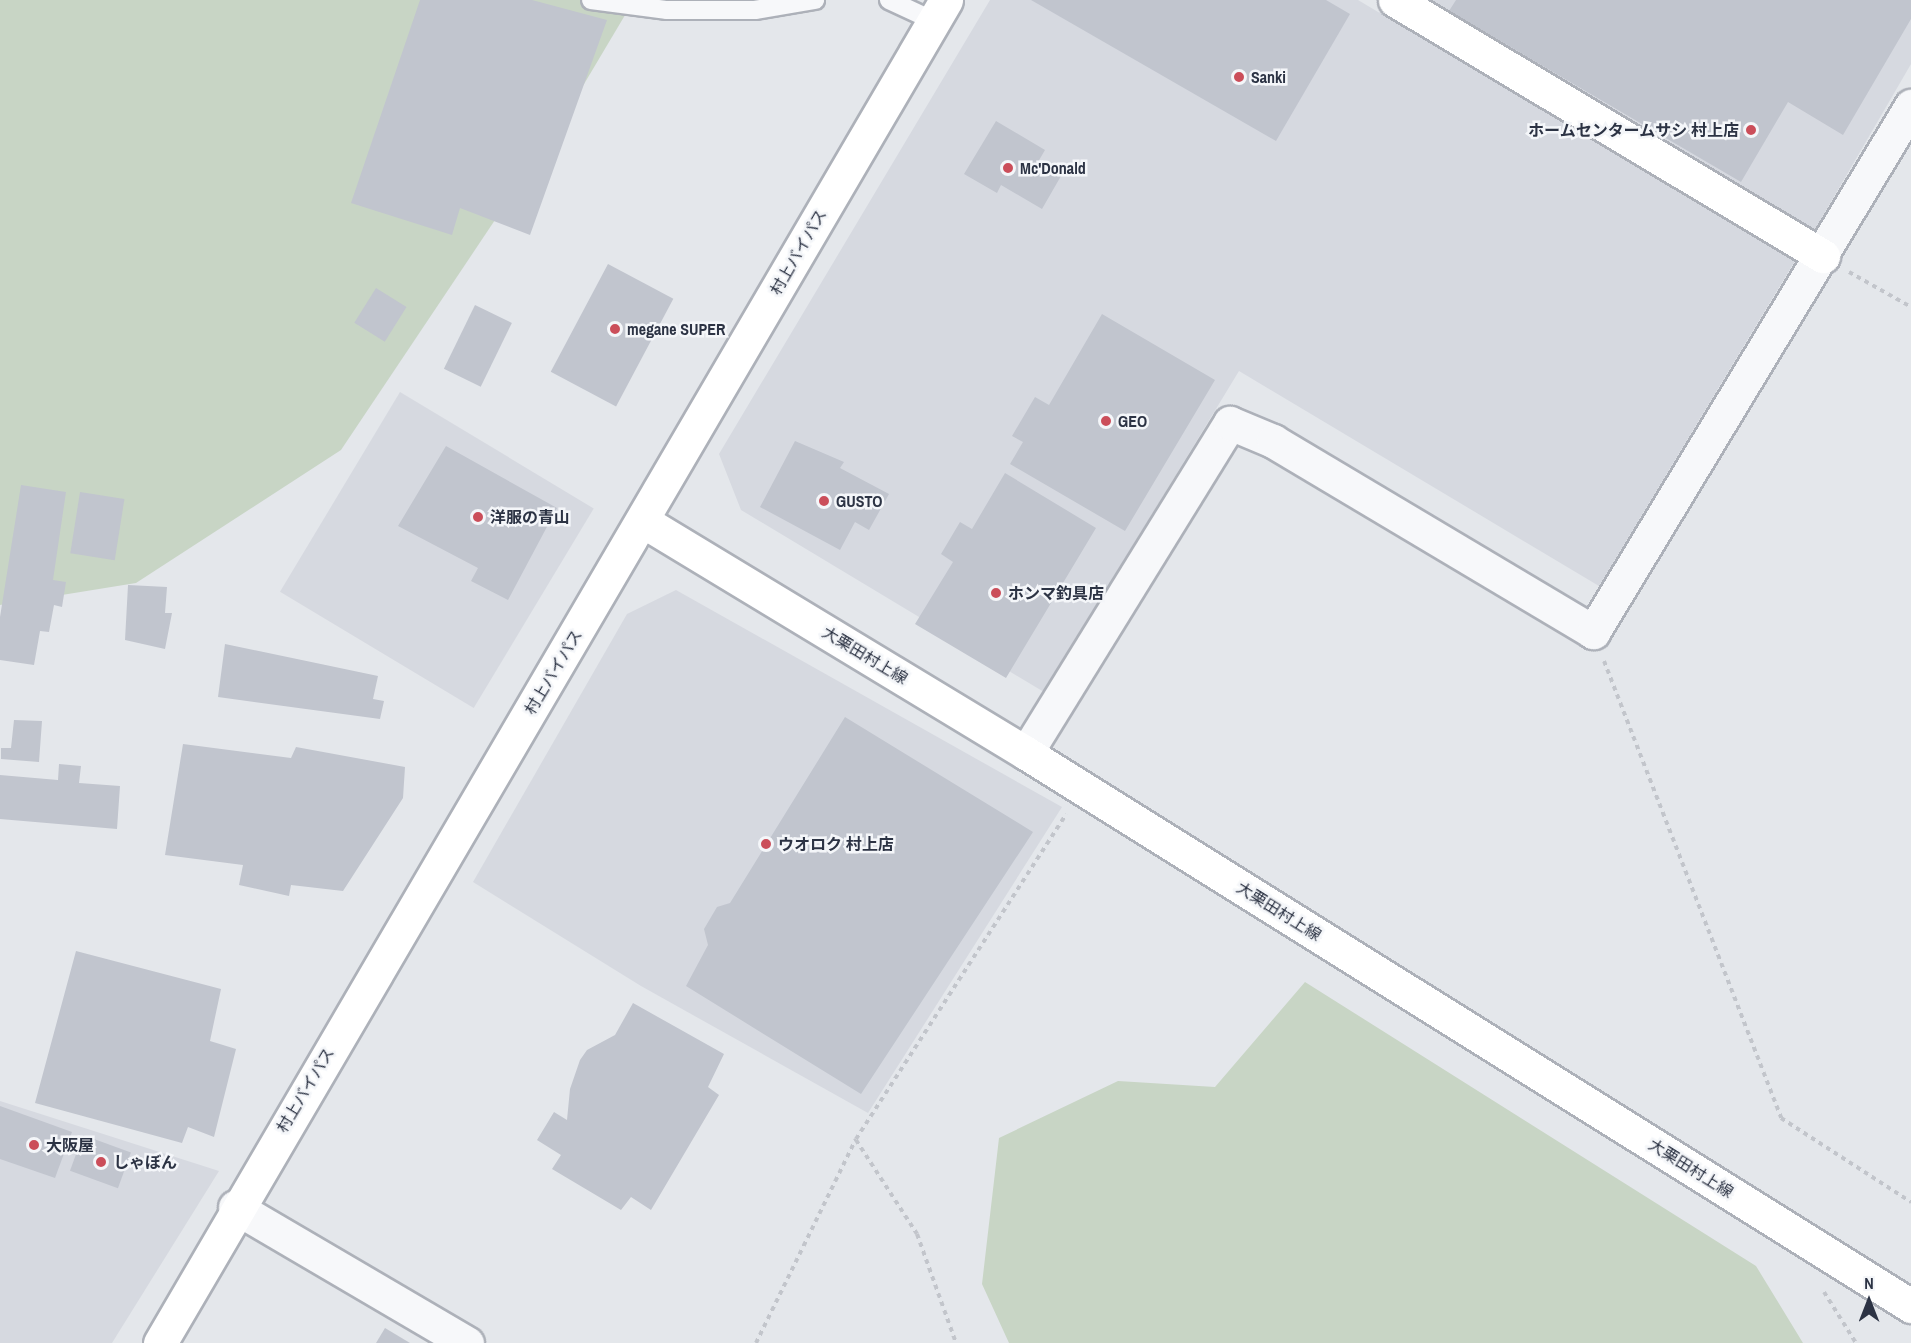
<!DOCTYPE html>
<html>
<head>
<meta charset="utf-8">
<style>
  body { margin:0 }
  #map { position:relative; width:1911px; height:1343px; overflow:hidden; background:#e4e7eb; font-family:"Archivo Narrow","Noto Sans JP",sans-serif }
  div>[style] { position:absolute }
  .built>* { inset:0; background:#d6d9e0; transform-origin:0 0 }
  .green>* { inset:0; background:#c8d5c5 }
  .building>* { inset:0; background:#c1c5ce; transform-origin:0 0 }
  .path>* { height:4px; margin-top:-2px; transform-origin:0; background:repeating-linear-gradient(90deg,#c2c5cb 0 4.5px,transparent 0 9px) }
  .roads { filter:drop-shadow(2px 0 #adb1b9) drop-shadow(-2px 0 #adb1b9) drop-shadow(0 2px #adb1b9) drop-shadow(0 -2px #adb1b9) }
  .lane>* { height:18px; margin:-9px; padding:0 9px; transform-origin:9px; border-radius:9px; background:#f7f8fa }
  .street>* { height:33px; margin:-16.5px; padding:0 16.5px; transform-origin:16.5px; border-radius:16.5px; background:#f7f8fa }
  .secondary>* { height:33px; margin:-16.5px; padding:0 16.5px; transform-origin:16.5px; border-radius:16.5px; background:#fff }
  .highway>* { height:33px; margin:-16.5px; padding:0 16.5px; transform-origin:16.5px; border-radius:16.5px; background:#fff }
  .dots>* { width:16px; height:16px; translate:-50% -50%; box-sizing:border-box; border:3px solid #f4f6f9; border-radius:50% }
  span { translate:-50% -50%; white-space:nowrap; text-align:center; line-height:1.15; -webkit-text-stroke:5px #f4f6f9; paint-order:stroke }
  .poi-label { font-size:16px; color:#2c3344; font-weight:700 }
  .left { translate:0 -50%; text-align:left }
  .right { translate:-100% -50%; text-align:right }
  .street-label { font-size:16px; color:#2c3344 }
  .north { position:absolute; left:1839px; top:1271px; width:60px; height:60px; -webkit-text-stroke:4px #f4f6f9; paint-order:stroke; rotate:0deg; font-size:16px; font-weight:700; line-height:24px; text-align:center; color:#2c3344 }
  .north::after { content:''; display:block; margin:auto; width:21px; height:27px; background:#2c3344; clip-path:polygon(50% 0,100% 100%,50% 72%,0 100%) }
</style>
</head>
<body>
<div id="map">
  <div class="built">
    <div style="clip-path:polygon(990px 0,1358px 0,1795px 261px,1599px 586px,1239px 371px,1044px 692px,741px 510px,719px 454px)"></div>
    <div style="clip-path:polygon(1417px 0,1911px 0,1911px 64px,1810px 238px)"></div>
    <div style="left:400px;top:392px;width:226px;height:233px;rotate:31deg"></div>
    <div style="clip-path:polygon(676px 590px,1062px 807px,868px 1113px,641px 986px,473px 882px,627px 614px)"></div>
    <div style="clip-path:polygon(0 1101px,219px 1171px,112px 1343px,0 1343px)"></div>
  </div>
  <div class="green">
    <div style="clip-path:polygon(0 0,634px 0,568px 111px,341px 450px,136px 583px,0 605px)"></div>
    <div style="clip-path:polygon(1305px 982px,1756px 1266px,1803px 1343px,1009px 1343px,982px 1284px,999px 1138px,1118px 1081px,1215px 1087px)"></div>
  </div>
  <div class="building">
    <div style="clip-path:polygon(420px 0,532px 0,607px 20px,530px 235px,460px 208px,452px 235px,351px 203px)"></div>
    <div style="clip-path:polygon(1031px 0,1326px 0,1350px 14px,1276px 141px)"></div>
    <div style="clip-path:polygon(1456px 0,1911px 0,1911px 19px,1843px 135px,1788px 102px,1741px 182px,1449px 11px)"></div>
    <div style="clip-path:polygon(996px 121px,1045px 150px,1038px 162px,1061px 176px,1042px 209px,1001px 185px,997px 193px,964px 174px)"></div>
    <div style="left:608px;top:264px;width:74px;height:122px;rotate:28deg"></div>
    <div style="left:376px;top:288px;width:36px;height:41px;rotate:32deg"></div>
    <div style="left:475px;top:305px;width:41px;height:71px;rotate:26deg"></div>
    <div style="clip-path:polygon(1102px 314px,1215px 380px,1125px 531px,1010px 464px,1023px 442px,1012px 436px,1035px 397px,1049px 405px)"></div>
    <div style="clip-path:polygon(795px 441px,844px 462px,840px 468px,889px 494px,869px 530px,855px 522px,840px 550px,760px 507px)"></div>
    <div style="clip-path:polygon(446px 446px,557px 508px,508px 600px,471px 581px,478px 568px,398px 526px)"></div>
    <div style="clip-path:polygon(1005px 473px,1096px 528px,1006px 678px,915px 624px,953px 562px,941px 554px,960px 522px,972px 529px)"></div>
    <div style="clip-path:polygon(21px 485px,66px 492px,53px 580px,66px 582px,62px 607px,54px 605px,49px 632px,40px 631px,34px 665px,0 660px,0 617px)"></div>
    <div style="left:80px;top:492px;width:45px;height:62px;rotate:9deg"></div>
    <div style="clip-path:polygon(128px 585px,167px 587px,165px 613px,172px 613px,165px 649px,125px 640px)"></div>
    <div style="clip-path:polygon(225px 644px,378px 676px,373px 699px,384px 701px,380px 719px,218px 697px)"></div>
    <div style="clip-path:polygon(845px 717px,1033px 832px,861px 1094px,686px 986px,708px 945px,704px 929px,717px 907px,730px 903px)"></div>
    <div style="clip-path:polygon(14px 720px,42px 721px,39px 762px,1px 759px,1px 748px,11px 748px)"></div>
    <div style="clip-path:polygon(183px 744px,291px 758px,296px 747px,405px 767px,403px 798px,343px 891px,291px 885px,289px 896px,239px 885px,243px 865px,165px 855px)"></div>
    <div style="clip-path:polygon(59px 764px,81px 766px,79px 783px,120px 786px,117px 829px,0 819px,0 775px,58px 780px)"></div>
    <div style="clip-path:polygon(76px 951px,221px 989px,210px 1041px,236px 1049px,214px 1137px,188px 1127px,182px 1143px,35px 1103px)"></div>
    <div style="clip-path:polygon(633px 1003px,724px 1054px,708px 1087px,719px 1095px,651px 1210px,631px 1197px,621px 1210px,552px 1169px,561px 1155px,537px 1140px,554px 1112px,567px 1120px,570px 1089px,580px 1060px,587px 1050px,615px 1035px)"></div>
    <div style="clip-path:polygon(0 1106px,72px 1132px,55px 1178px,0 1159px)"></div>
    <div style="left:83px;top:1135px;width:51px;height:38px;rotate:20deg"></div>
    <div style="clip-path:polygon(385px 1328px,410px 1343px,376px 1343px)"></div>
  </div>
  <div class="path">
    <div style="left:1849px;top:272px;width:71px;rotate:29.4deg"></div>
    <div style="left:1604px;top:661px;width:490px;rotate:68.8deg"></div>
    <div style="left:1781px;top:1118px;width:155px;rotate:32.9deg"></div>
    <div style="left:856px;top:1140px;width:112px;rotate:57deg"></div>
    <div style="left:917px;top:1234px;width:116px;rotate:70.3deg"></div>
    <div style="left:1824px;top:1292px;width:60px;rotate:57.9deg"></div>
    <div style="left:756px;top:1343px;width:227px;rotate:-63.9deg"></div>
    <div style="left:856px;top:1139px;width:387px;rotate:-57.1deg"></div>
  </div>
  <div class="roads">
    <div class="lane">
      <div style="left:591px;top:0;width:77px;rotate:7.5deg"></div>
      <div style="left:667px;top:10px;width:88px"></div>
      <div style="left:755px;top:10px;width:61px;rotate:-9.5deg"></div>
      <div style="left:889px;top:0;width:50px;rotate:25deg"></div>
    </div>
    <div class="street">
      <div style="left:1026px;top:753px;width:388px;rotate:-58.3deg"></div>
      <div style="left:1230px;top:423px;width:47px;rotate:22.7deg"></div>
      <div style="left:1273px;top:441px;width:373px;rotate:30.8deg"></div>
      <div style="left:1593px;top:632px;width:615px;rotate:-58.84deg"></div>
      <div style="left:235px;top:1207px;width:269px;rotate:30.4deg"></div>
    </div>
    <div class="secondary">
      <div style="left:1395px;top:0;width:499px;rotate:30.9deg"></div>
      <div style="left:643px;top:521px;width:448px;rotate:31.2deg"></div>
      <div style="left:1026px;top:753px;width:1044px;rotate:32deg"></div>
    </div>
    <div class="highway">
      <div style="left:160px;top:1343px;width:1556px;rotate:-59.66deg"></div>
    </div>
  </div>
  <div class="dots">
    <div style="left:1239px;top:77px;background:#cb4e5a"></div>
    <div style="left:1751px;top:130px;background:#cb4e5a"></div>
    <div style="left:1008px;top:168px;background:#cb4e5a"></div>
    <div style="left:615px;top:329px;background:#cb4e5a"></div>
    <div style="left:1106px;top:421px;background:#cb4e5a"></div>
    <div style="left:824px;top:501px;background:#cb4e5a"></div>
    <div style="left:478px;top:517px;background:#cb4e5a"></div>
    <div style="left:996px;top:593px;background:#cb4e5a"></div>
    <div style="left:766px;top:844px;background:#cb4e5a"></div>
    <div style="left:34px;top:1145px;background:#cb4e5a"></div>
    <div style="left:101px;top:1162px;background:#cb4e5a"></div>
  </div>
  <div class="poi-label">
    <span class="left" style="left:1251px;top:77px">Sanki</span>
    <span class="right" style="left:1739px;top:130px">ホームセンタームサシ 村上店</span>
    <span class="left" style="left:1020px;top:168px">Mc'Donald</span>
    <span class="left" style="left:627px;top:329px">megane SUPER</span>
    <span class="left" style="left:1118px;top:421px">GEO</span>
    <span class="left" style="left:836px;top:501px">GUSTO</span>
    <span class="left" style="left:490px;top:517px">洋服の青山</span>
    <span class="left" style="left:1008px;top:593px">ホンマ釣具店</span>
    <span class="left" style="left:778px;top:844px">ウオロク 村上店</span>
    <span class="left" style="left:46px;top:1145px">大阪屋</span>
    <span class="left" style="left:113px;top:1162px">しゃぼん</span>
  </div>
  <div class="street-label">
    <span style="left:798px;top:252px;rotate:-60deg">村上バイパス</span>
    <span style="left:865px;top:655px;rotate:31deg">大栗田村上線</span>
    <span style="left:553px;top:672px;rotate:-59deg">村上バイパス</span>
    <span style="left:1279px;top:911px;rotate:32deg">大栗田村上線</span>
    <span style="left:305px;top:1090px;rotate:-59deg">村上バイパス</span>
    <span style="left:1691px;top:1168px;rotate:32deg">大栗田村上線</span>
  </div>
  <div class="north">N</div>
</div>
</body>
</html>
